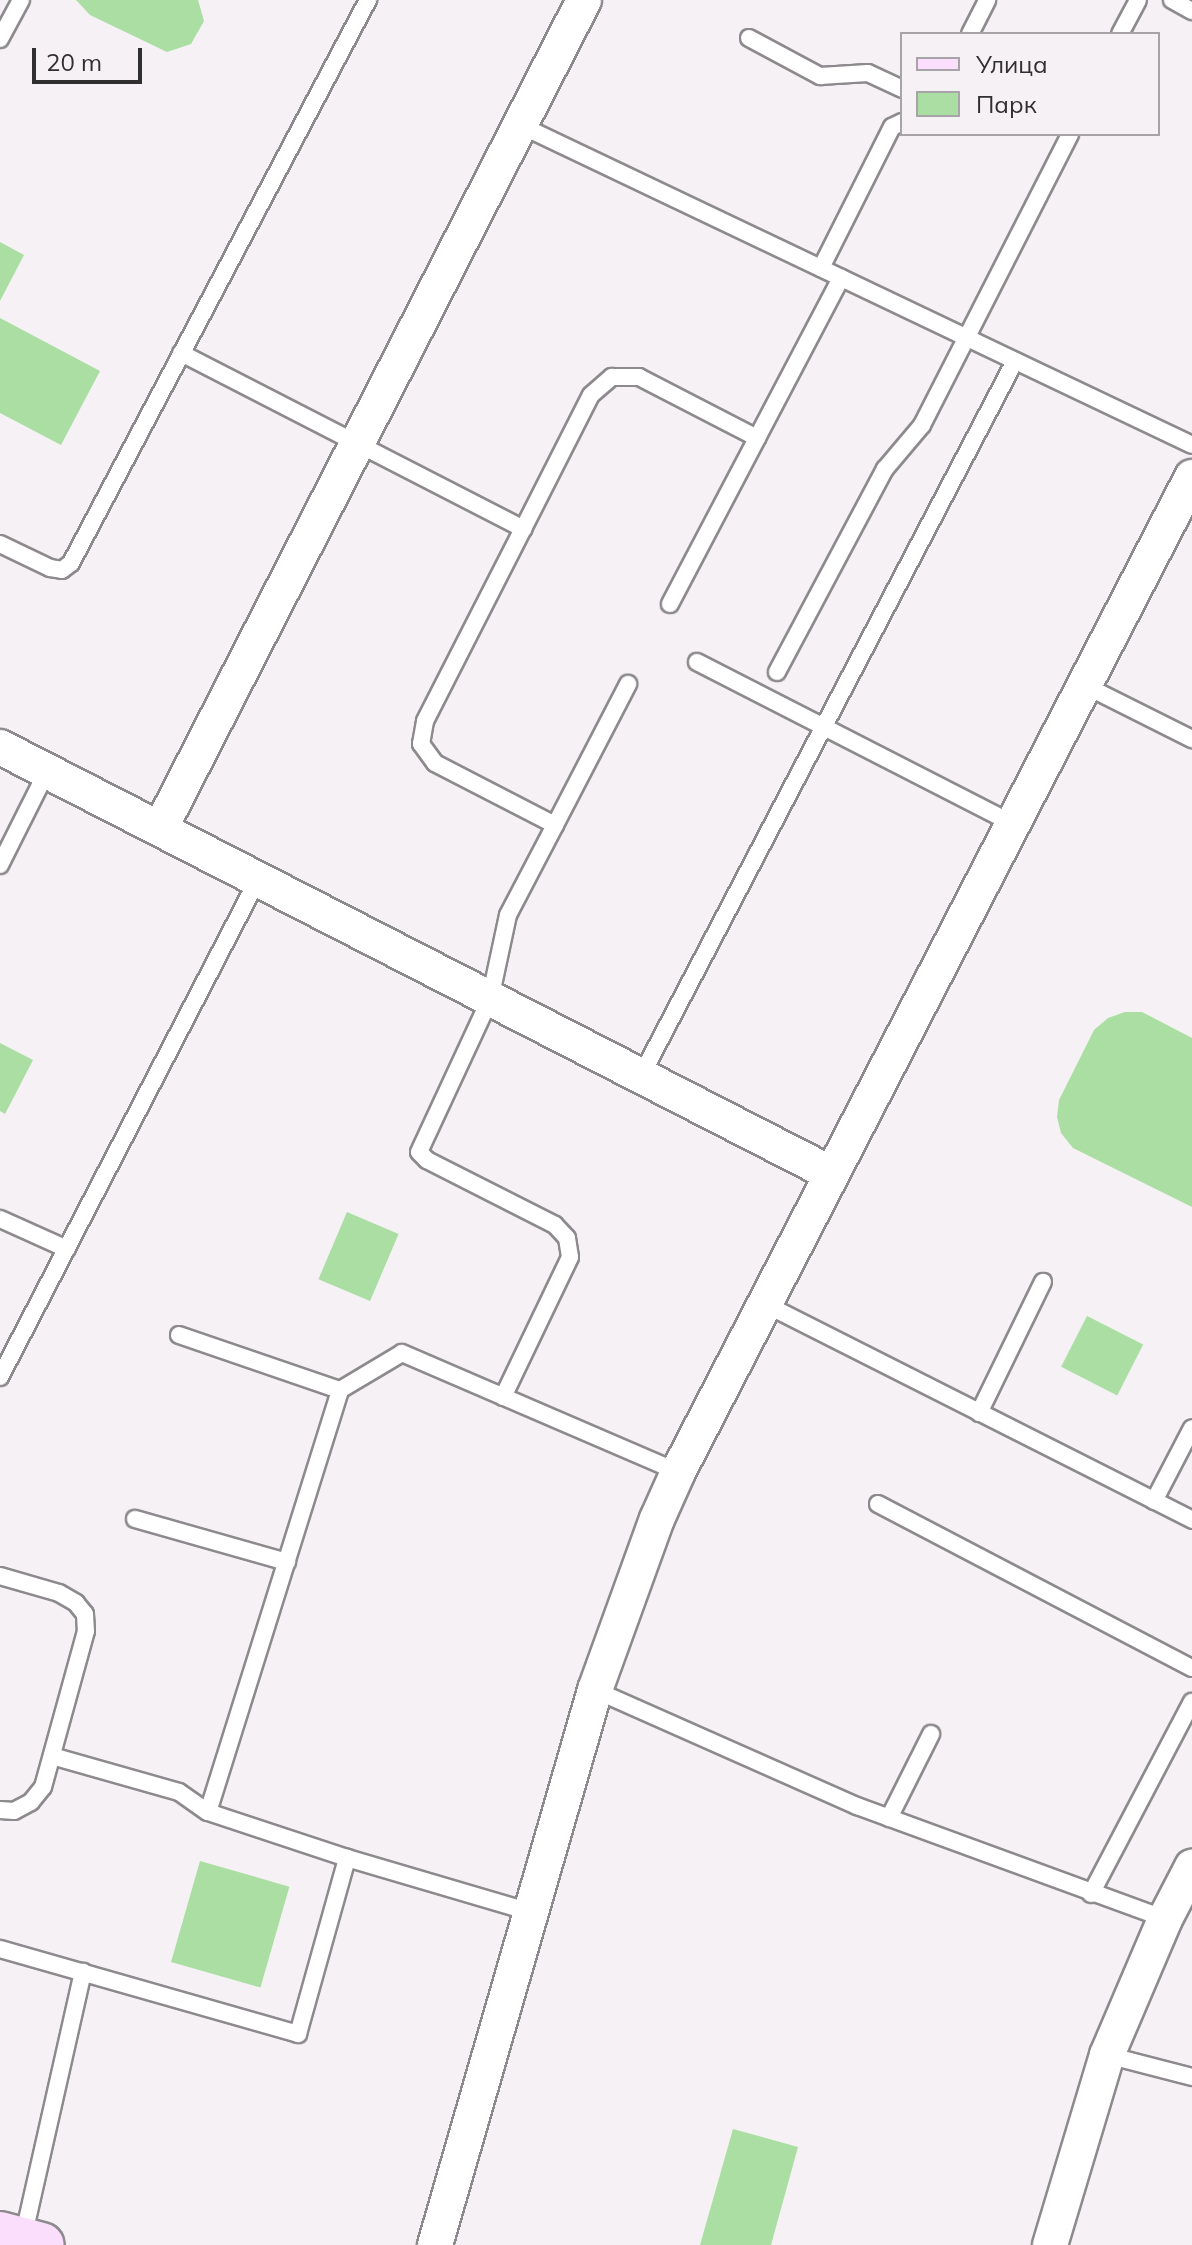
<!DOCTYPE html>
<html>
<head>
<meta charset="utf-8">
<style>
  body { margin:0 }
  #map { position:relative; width:1192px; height:2245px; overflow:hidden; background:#f5f1f5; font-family:Mulish,sans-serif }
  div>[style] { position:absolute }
  .green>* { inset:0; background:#aadea2; transform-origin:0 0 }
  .roads { filter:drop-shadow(2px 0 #8d8a8d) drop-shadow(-2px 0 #8d8a8d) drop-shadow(0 2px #8d8a8d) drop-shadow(0 -2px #8d8a8d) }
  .lane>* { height:16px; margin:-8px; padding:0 8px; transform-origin:8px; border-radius:8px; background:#fff }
  .street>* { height:34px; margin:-17px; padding:0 17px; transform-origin:17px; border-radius:17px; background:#fff }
  .secondary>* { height:44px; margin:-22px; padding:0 22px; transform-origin:22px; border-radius:22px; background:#fadefb }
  span { translate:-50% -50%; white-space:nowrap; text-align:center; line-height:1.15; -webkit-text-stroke:7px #f5f1f5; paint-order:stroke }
  .legend { position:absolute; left:900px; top:32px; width:260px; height:104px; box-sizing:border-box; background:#f5f1f5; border:2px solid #a7a4a7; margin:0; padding:10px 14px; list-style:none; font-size:24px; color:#313031 }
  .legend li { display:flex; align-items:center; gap:16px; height:40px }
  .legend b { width:40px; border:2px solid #a7a4a7 }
  .scale { position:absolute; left:32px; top:48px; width:110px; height:36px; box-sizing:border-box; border:4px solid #313031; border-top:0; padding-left:10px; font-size:24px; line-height:28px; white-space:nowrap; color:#313031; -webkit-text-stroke:6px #f5f1f5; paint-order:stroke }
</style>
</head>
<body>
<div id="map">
  <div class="green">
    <div style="clip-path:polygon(76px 0,198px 0,204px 21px,191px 44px,167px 52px,90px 15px)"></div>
    <div style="clip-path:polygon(0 242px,24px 255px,0 301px)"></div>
    <div style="clip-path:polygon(0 318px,100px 371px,61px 445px,0 413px)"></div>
    <div style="clip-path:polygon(1125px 1012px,1142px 1012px,1192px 1038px,1192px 1207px,1073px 1148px,1061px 1133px,1057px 1117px,1059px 1100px,1094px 1030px,1108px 1018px)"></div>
    <div style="clip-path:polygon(0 1043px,33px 1060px,5px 1114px,0 1111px)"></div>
    <div style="left:347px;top:1212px;width:56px;height:73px;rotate:23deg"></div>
    <div style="left:1087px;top:1316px;width:63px;height:57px;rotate:27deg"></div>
    <div style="left:200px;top:1861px;width:93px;height:105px;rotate:16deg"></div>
    <div style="clip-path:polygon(733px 2129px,798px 2147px,771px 2245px,700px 2245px)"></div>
  </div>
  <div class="roads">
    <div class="lane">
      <div style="left:1172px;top:0;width:23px;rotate:29deg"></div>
      <div style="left:970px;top:34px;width:38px;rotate:-63deg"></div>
      <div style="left:1120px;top:34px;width:38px;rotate:-62deg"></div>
      <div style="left:749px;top:38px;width:81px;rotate:28.2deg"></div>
      <div style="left:820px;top:76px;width:48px;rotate:-3.6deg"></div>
      <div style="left:868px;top:73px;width:38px;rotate:25deg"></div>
      <div style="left:0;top:39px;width:44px;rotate:-61.7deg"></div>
      <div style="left:520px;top:125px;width:744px;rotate:25.46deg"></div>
      <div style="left:821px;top:268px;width:158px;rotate:-63.3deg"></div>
      <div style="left:892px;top:127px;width:11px;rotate:-27deg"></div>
      <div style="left:181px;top:353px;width:385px;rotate:27.2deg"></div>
      <div style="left:523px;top:529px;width:150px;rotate:-63.1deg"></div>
      <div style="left:591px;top:395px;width:28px;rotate:-41deg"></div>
      <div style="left:612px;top:377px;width:27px"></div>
      <div style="left:639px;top:377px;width:133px;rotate:27.3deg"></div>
      <div style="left:757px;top:438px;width:181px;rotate:-62.3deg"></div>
      <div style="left:0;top:544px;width:55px;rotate:25.6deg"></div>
      <div style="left:50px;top:568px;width:12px;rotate:9deg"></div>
      <div style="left:62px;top:570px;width:11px;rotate:-38deg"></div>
      <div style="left:71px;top:563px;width:637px;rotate:-62.19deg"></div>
      <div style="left:670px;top:604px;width:187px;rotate:-62.3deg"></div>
      <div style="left:697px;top:662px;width:356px;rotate:27.1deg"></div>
      <div style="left:777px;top:672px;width:230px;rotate:-62deg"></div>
      <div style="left:885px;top:469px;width:57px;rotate:-49.9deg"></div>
      <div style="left:922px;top:425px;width:326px;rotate:-63deg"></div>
      <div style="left:1084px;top:685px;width:121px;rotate:26.6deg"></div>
      <div style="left:555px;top:825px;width:159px;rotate:-62.6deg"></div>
      <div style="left:0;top:865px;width:105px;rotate:-63.4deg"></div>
      <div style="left:641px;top:1076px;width:807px;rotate:-62.39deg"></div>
      <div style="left:0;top:1219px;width:73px;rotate:24.1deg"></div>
      <div style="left:765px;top:1304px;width:479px;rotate:26.8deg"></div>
      <div style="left:179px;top:1335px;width:170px;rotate:18.9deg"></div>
      <div style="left:340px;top:1390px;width:72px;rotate:-30.8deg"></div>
      <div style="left:402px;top:1353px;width:301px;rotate:23.3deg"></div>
      <div style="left:0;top:1377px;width:561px;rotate:-62.61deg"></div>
      <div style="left:503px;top:1397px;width:155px;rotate:-64.4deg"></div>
      <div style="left:570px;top:1257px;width:19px;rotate:-99deg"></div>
      <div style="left:567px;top:1238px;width:18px;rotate:-133deg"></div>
      <div style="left:555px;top:1225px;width:144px;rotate:-153.1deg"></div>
      <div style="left:427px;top:1160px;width:11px;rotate:-135deg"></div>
      <div style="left:419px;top:1152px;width:169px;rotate:-65.1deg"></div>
      <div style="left:490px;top:999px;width:86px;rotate:-77.9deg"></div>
      <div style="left:508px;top:915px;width:102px;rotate:-62.4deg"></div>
      <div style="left:555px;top:825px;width:135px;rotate:-152.7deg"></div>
      <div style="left:435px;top:763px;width:24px;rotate:-126deg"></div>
      <div style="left:421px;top:744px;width:23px;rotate:-80deg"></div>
      <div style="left:425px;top:721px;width:216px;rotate:-63deg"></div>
      <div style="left:979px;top:1413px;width:146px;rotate:-64deg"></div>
      <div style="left:1154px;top:1501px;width:82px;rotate:-62.5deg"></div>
      <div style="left:878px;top:1504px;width:354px;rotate:27.6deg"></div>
      <div style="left:135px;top:1519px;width:158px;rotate:15.8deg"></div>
      <div style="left:0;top:1576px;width:61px;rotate:16.1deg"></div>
      <div style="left:59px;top:1593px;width:20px;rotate:30deg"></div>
      <div style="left:76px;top:1603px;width:14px;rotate:51deg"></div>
      <div style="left:85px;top:1614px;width:17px;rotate:87deg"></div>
      <div style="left:86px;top:1631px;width:162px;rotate:105.4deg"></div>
      <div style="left:43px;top:1787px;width:19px;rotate:129deg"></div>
      <div style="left:31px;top:1802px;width:19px;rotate:152deg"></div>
      <div style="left:14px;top:1811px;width:14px;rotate:-176deg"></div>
      <div style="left:595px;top:1690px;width:287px;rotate:23.9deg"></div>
      <div style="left:857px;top:1806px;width:328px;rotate:20.1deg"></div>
      <div style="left:52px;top:1756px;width:132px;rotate:15.8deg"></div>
      <div style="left:179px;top:1792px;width:35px;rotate:35deg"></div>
      <div style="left:208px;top:1812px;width:146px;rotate:18.3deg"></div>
      <div style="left:208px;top:1812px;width:442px;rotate:-72.6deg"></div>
      <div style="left:889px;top:1818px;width:94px;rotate:-63.4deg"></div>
      <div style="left:1091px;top:1894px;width:217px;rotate:-62.3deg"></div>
      <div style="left:0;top:1949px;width:310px;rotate:15.9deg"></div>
      <div style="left:298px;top:2034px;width:183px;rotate:-74.4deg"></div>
      <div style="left:347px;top:1858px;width:192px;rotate:16.4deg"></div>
      <div style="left:1107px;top:2055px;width:88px;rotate:14.5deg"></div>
      <div style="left:23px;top:2238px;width:273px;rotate:-77.3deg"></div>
    </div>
    <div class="street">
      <div style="left:0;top:747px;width:935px;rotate:27.17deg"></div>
      <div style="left:160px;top:829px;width:931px;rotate:-62.91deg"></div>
      <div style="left:435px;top:2245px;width:578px;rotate:-73.92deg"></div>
      <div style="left:595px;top:1690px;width:182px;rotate:-70.1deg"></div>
      <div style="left:657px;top:1519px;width:51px;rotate:-65.9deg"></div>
      <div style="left:678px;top:1472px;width:1120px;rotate:-62.68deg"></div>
      <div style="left:1050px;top:2245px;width:198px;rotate:-73.3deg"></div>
      <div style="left:1107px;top:2055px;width:148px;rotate:-66.9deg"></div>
      <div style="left:1165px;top:1919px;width:59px;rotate:-62.6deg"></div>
    </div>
    <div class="secondary">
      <div style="left:0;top:2234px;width:43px;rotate:14.7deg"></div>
    </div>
  </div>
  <ul class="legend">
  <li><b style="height:10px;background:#fadefb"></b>Улица</li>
  <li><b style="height:22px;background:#aadea2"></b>Парк</li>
  </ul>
  <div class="scale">20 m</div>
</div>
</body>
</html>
